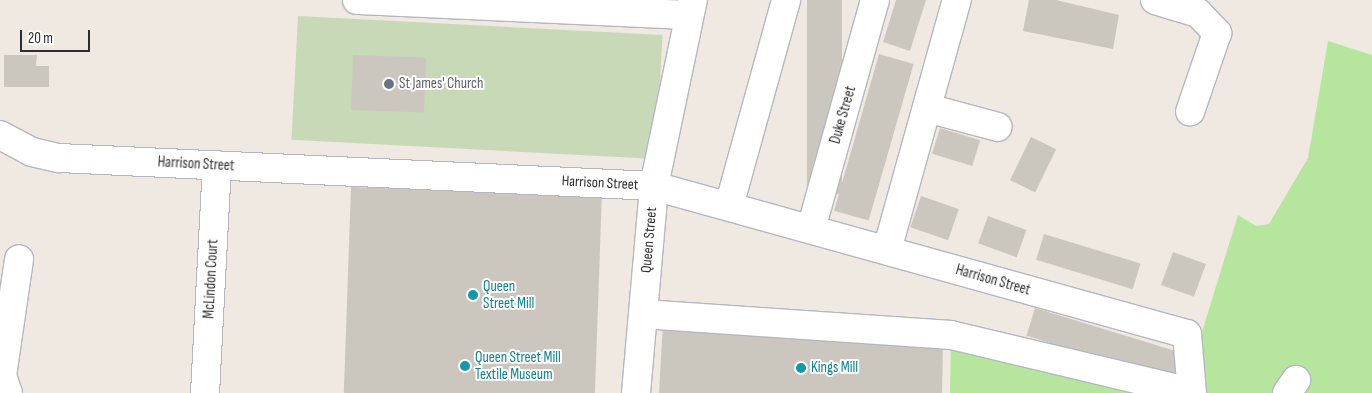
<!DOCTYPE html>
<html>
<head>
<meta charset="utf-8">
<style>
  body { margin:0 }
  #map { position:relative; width:1372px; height:393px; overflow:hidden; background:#efe9e1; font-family:"Sofia Sans Condensed",sans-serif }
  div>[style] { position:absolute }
  .green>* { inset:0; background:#b6e59e }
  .cemetery>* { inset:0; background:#c8d9b8; transform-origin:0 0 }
  .building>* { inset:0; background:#cbc7bf; transform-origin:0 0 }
  .roads { filter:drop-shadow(1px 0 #b4b7c1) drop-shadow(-1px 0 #b4b7c1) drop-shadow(0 1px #b4b7c1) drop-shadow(0 -1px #b4b7c1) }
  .minor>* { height:28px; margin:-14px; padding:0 14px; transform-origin:14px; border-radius:14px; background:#fff }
  .dots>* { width:14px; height:14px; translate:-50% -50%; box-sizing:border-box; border:2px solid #fff; border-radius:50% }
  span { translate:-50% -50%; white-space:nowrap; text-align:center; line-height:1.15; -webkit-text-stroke:4px #fff; paint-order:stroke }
  .worship-label { font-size:15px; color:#5b616d }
  .left { translate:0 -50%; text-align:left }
  .street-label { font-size:15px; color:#2e2e2e }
  .culture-label { font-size:15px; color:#0d838f }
  .scale { position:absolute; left:20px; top:30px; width:70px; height:22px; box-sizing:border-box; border:2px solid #2e2e2e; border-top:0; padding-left:6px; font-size:15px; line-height:18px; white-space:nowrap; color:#2e2e2e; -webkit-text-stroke:4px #fff; paint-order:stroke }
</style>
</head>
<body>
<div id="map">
  <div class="green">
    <div style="clip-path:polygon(1328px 41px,1372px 55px,1372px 393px,950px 393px,951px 339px,1185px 387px,1238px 215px,1256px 226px,1269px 224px,1308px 158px)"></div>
  </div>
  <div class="cemetery">
    <div style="left:298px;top:16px;width:365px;height:124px;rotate:3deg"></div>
  </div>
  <div class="building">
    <div style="left:807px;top:0;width:35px;height:194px"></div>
    <div style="clip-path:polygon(896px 0,926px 0,910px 51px,883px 42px)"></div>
    <div style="clip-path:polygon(1029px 0,1056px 0,1119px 15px,1113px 49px,1023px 31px)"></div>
    <div style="left:879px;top:54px;width:36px;height:163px;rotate:16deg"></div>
    <div style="clip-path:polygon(4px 55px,37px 55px,36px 66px,49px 66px,49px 87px,4px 87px)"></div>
    <div style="left:353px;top:55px;width:73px;height:55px;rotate:2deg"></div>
    <div style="left:940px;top:128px;width:42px;height:27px;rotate:17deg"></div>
    <div style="left:1031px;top:137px;width:28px;height:48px;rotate:26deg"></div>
    <div style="left:351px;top:187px;width:251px;height:206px;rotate:2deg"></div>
    <div style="left:921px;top:196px;width:40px;height:33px;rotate:19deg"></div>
    <div style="left:988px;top:216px;width:41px;height:29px;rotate:20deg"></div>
    <div style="left:1044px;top:234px;width:101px;height:27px;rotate:17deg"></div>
    <div style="left:1173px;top:252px;width:35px;height:35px;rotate:20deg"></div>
    <div style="left:1035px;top:308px;width:153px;height:29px;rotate:17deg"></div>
    <div style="clip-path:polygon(663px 323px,943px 344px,942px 393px,659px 393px)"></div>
  </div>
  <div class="roads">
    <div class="minor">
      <div style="left:357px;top:0;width:332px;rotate:2.6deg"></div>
      <div style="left:1155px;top:0;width:45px;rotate:16.8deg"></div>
      <div style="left:1198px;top:13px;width:28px;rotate:46deg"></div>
      <div style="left:1217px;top:33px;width:83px;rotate:108.9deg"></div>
      <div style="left:927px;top:108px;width:73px;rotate:15deg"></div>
      <div style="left:0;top:135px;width:36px;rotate:28deg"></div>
      <div style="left:32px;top:152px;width:28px;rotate:13deg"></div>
      <div style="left:59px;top:158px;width:596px;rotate:2.69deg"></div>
      <div style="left:654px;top:186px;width:553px;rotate:15.52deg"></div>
      <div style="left:1187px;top:334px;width:59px;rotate:85.2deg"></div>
      <div style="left:729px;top:206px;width:214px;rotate:-74.5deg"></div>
      <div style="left:811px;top:229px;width:238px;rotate:-74.4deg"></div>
      <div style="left:887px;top:250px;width:260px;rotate:-74.4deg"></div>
      <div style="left:643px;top:314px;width:309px;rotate:3.9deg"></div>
      <div style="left:951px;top:335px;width:247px;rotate:13.4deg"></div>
      <div style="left:8px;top:393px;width:18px;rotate:-109deg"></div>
      <div style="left:2px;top:376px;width:118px;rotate:-81.7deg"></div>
      <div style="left:205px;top:393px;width:228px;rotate:-87deg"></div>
      <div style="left:636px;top:393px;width:208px;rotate:-85deg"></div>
      <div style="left:654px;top:186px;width:190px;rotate:-78.2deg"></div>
      <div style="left:1287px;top:393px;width:16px;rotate:-55deg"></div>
    </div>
  </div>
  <div class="dots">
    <div style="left:389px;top:84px;background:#6b7280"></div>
    <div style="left:473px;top:295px;background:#0f9aa8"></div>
    <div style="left:465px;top:366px;background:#0f9aa8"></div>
    <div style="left:801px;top:368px;background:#0f9aa8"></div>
  </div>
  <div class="worship-label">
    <span class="left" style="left:399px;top:84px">St James' Church</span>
  </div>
  <div class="street-label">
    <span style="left:843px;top:115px;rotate:-74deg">Duke Street</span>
    <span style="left:196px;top:164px;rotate:3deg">Harrison Street</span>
    <span style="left:600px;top:183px;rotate:3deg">Harrison Street</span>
    <span style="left:649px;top:240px;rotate:-85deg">Queen Street</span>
    <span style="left:211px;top:279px;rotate:-87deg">McLindon Court</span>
    <span style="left:993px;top:280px;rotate:16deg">Harrison Street</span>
  </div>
  <div class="culture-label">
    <span class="left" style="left:483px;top:295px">Queen<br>Street Mill</span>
    <span class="left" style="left:475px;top:366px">Queen Street Mill<br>Textile Museum</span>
    <span class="left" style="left:811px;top:368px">Kings Mill</span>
  </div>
  <div class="scale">20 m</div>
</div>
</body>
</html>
